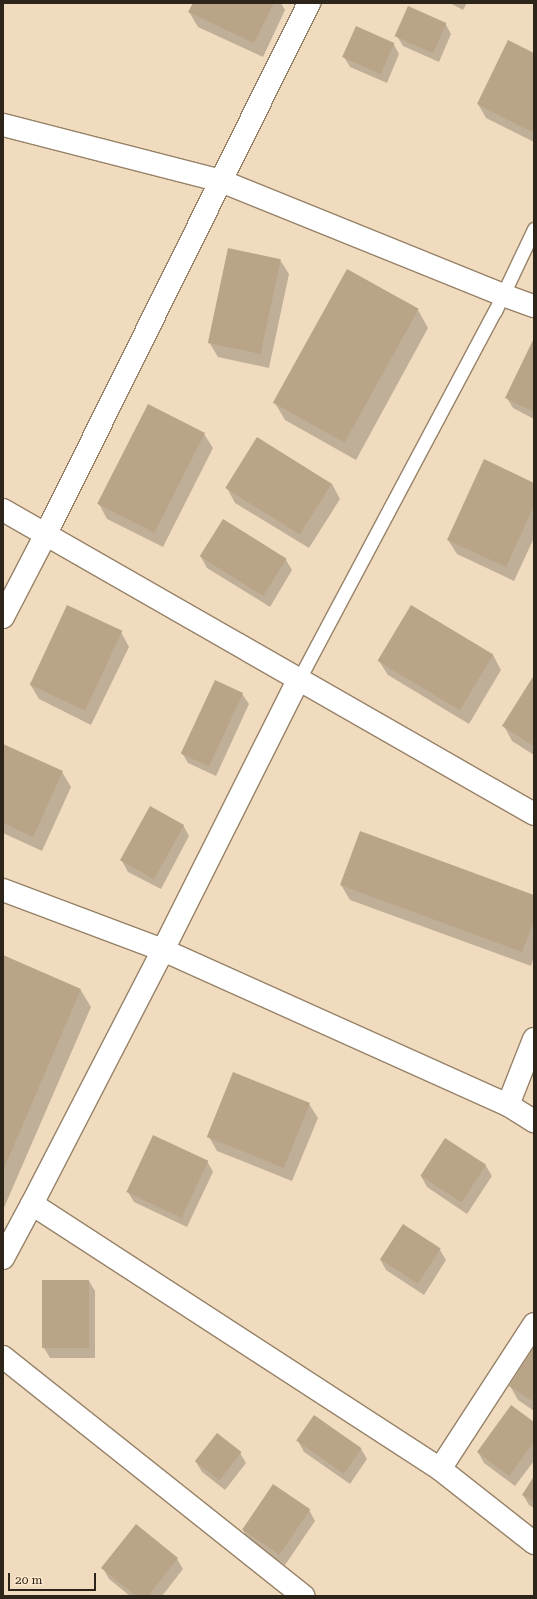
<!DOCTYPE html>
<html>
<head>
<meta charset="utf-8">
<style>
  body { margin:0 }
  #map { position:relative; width:537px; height:1599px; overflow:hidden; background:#f1dbbe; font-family:"Roboto Serif",serif }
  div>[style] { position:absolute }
  .shadow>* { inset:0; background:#0003 }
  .building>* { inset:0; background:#b9a488; transform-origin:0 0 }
  .roads { filter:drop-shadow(1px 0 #968268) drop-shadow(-1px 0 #968268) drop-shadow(0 1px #968268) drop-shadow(0 -1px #968268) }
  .service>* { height:13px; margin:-6.5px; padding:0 6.5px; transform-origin:6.5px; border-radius:6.5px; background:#fff }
  .minor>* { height:22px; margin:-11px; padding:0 11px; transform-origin:11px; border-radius:11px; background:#fff }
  span { translate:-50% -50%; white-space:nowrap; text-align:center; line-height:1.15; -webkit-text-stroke:3.5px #fee8cb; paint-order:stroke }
  .frame { position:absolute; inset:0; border:4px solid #2d241a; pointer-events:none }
  .scale { position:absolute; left:8px; top:1573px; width:88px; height:18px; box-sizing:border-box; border:2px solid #2d241a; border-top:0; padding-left:5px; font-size:12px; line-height:14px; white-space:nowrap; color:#2d241a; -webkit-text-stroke:3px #fee8cb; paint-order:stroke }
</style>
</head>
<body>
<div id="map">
  <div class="shadow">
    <div style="clip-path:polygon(194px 3px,281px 3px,285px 10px,263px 57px,198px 27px,189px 12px)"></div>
    <div style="clip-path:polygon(450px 3px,467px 3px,463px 10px)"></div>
    <div style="clip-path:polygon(445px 23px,451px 34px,439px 62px,403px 46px,397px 36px)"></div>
    <div style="clip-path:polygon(393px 43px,399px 54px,387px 83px,350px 67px,344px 57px)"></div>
    <div style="clip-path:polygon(534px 55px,534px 142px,486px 118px,478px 104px)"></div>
    <div style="clip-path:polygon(280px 260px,289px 274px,269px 368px,218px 357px,209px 342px)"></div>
    <div style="clip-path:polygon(418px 310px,428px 328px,356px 460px,285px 420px,275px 403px)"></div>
    <div style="clip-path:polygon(534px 340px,534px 419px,513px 408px,507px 398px)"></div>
    <div style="clip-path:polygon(204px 434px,213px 448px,163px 547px,107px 519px,99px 504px)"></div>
    <div style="clip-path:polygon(257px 439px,332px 484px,340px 499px,309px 548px,235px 503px,227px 488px)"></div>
    <div style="clip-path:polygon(534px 484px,534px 538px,514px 581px,457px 554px,448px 540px)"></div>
    <div style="clip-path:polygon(201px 557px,286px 560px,292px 570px,270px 607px,207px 568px)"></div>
    <div style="clip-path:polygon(121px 632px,129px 647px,91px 725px,39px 699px,30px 684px)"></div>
    <div style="clip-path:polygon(493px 655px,501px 670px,469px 724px,388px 675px,379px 661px)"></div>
    <div style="clip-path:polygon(534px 677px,534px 755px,512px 741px,504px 726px)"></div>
    <div style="clip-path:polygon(242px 694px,249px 704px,216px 776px,188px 763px,182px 753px)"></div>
    <div style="clip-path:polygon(3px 745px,62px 772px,71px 787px,42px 851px,3px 833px)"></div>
    <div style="clip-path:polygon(183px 825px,189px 836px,161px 889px,128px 872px,122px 861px)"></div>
    <div style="clip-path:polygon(341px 885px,534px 896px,534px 957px,531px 966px,350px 900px)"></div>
    <div style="clip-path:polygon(3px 956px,80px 989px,91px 1007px,3px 1210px)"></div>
    <div style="clip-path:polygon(309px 1104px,318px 1118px,292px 1181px,217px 1151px,209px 1137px)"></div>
    <div style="clip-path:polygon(445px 1139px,486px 1166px,492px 1176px,467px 1214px,427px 1187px,421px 1176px)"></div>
    <div style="clip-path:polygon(207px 1161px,213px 1172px,187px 1227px,134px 1202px,128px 1192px)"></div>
    <div style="clip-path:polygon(440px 1250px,446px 1260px,424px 1295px,386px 1270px,380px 1259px)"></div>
    <div style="clip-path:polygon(89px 1281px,95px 1291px,95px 1358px,50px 1358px,44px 1348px)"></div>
    <div style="clip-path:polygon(534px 1349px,534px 1411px,518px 1400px,510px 1386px)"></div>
    <div style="clip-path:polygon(534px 1423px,534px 1461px,515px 1486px,484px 1463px,478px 1452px)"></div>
    <div style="clip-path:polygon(298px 1441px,361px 1449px,367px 1459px,350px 1484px,304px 1452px)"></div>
    <div style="clip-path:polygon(240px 1453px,246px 1463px,225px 1490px,202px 1472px,196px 1462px)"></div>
    <div style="clip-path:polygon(534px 1478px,534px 1508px,529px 1505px,523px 1495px)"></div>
    <div style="clip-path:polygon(273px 1486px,309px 1510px,315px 1521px,285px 1565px,249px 1541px,243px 1530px)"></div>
    <div style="clip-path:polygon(177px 1559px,183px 1569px,162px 1596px,130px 1596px,109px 1579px,103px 1568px)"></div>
  </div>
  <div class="building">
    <div style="clip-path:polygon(193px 3px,274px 3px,254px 43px,188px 12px)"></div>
    <div style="left:408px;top:6px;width:42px;height:33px;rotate:24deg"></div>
    <div style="left:356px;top:26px;width:42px;height:34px;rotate:24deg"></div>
    <div style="clip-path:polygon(508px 40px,534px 53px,534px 127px,532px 132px,477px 104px)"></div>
    <div style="left:228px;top:248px;width:54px;height:97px;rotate:12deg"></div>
    <div style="left:347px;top:269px;width:82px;height:153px;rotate:29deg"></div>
    <div style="clip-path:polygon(534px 338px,534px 412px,505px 398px)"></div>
    <div style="left:148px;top:404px;width:64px;height:112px;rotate:27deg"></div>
    <div style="left:257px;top:437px;width:88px;height:60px;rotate:32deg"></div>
    <div style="clip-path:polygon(484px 459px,534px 483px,534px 506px,506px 567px,447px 540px)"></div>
    <div style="left:223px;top:519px;width:75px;height:44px;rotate:32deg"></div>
    <div style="left:67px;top:605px;width:61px;height:88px;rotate:25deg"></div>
    <div style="left:411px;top:605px;width:96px;height:65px;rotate:31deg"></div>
    <div style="clip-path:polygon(534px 675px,534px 746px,502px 726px)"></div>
    <div style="left:215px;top:680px;width:31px;height:81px;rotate:25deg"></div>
    <div style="clip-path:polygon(3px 744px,63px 771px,33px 837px,3px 823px)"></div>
    <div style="left:150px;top:806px;width:39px;height:62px;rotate:29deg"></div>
    <div style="clip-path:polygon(360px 831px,534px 895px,534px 921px,522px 952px,340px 885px)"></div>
    <div style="clip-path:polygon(3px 955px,81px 989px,3px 1171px)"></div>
    <div style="left:233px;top:1072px;width:83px;height:70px;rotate:22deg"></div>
    <div style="left:153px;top:1135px;width:61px;height:63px;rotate:25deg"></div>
    <div style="left:445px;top:1138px;width:49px;height:45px;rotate:33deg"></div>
    <div style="left:403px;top:1224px;width:45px;height:42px;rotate:33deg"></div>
    <div style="left:42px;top:1280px;width:47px;height:68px"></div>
    <div style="clip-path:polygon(534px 1347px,534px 1402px,509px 1386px)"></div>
    <div style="clip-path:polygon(511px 1405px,534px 1422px,534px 1442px,509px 1476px,477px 1452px)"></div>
    <div style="left:314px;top:1415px;width:58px;height:31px;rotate:35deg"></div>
    <div style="left:217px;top:1433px;width:31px;height:36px;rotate:38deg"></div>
    <div style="clip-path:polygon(534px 1476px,534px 1502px,522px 1495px)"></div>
    <div style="left:273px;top:1484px;width:45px;height:55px;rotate:34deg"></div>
    <div style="clip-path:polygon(136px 1524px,178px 1558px,148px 1596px,136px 1596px,101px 1568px)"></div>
  </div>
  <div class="roads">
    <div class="service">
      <div style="left:299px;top:679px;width:417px;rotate:-62deg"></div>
      <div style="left:495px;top:311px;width:91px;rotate:-64.6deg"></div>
    </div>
    <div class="minor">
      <div style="left:3px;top:125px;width:225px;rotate:14.4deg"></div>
      <div style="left:221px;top:181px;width:304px;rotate:22deg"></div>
      <div style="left:503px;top:295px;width:33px;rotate:20deg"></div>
      <div style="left:3px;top:510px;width:612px;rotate:29.79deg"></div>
      <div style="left:3px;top:617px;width:93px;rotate:-62.6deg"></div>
      <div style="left:46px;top:534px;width:593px;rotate:-63.65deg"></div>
      <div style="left:3px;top:890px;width:171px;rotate:20.6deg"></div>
      <div style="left:163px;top:950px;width:378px;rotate:24.2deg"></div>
      <div style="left:508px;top:1105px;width:31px;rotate:32deg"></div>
      <div style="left:508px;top:1105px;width:71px;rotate:-68.5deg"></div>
      <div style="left:32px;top:1204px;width:487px;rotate:33deg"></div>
      <div style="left:440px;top:1469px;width:120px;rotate:38.2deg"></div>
      <div style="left:3px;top:1258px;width:61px;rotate:-61.8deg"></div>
      <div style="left:32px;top:1204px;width:286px;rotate:-62.7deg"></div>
      <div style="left:163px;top:950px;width:303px;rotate:-63.4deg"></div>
      <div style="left:3px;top:1357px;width:384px;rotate:38.5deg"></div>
      <div style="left:440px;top:1469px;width:173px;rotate:-57deg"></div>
    </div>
  </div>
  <div class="frame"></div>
  <div class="scale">20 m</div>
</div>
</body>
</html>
